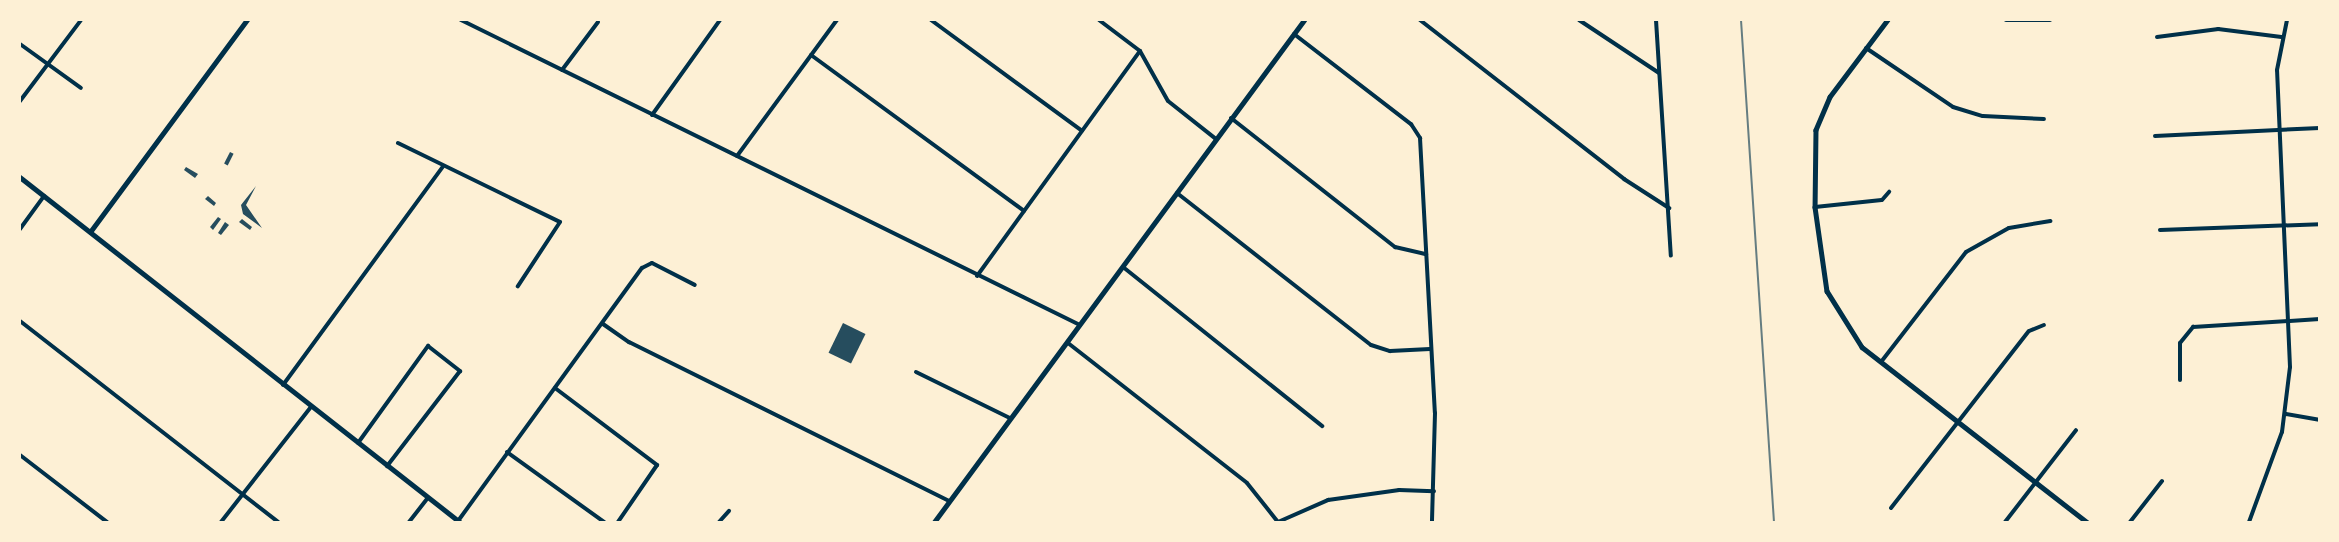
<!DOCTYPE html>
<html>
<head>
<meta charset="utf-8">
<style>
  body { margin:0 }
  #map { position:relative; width:2339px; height:542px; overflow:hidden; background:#fdf0d5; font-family:"DejaVu Sans",sans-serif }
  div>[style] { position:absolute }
  .building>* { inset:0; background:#264d5e; transform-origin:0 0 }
  .minor>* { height:4px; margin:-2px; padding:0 2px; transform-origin:2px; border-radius:2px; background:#003049 }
  .tertiary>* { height:4.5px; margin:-2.25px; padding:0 2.25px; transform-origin:2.25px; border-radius:2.25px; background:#003049 }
  .secondary>* { height:5px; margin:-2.5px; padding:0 2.5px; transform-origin:2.5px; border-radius:2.5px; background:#003049 }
  .rail>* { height:2px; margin:-1px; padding:0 1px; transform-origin:1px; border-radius:1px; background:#657d81 }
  span { translate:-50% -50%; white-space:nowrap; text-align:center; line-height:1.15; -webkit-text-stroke:4.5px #fdf0d5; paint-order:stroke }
  .frame { position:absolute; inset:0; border:21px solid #fdf0d5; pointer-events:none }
</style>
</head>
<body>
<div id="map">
  <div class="building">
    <div style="left:230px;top:152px;width:4px;height:13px;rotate:27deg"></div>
    <div style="clip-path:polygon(186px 167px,198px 174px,195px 178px,184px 170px)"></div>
    <div style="clip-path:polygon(256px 186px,246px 205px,262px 228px,243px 214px,241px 205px)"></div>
    <div style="clip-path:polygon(208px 196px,216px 203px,214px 206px,205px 199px)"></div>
    <div style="clip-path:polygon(218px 217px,221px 219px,213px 230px,210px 227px)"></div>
    <div style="clip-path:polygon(242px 219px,252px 227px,250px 230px,239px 222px)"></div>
    <div style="clip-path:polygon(225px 222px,229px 225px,221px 235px,218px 233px)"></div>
    <div style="left:843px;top:323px;width:25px;height:33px;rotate:26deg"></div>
  </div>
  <div class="minor">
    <div style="left:461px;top:20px;width:690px;rotate:26.23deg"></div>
    <div style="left:931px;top:20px;width:187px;rotate:36.3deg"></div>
    <div style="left:1099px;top:20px;width:51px;rotate:37.1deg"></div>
    <div style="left:1140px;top:51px;width:57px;rotate:60.8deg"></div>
    <div style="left:1168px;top:101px;width:61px;rotate:38.4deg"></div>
    <div style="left:1420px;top:20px;width:259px;rotate:37.9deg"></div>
    <div style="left:1624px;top:179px;width:54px;rotate:32.8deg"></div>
    <div style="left:1579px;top:20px;width:96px;rotate:33.5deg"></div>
    <div style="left:1656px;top:20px;width:236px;rotate:86.4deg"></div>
    <div style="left:2006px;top:20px;width:44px"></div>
    <div style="left:1294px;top:34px;width:148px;rotate:37.6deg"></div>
    <div style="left:1411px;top:124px;width:17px;rotate:57deg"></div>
    <div style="left:1420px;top:138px;width:275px;rotate:86.9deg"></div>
    <div style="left:1435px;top:413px;width:109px;rotate:91.6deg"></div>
    <div style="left:2157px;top:37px;width:62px;rotate:-7.5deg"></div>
    <div style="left:2218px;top:29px;width:64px;rotate:7.2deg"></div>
    <div style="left:20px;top:44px;width:75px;rotate:35.8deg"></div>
    <div style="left:1866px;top:48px;width:105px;rotate:34.1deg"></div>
    <div style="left:1953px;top:107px;width:31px;rotate:17deg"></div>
    <div style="left:1983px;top:116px;width:61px;rotate:2.8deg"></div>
    <div style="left:811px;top:55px;width:264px;rotate:36.2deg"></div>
    <div style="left:562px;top:70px;width:60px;rotate:-53.1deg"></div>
    <div style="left:20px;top:101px;width:101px;rotate:-53deg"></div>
    <div style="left:652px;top:115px;width:117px;rotate:-54.4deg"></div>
    <div style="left:1231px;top:118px;width:209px;rotate:38.2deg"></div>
    <div style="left:1395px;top:247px;width:32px;rotate:13deg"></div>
    <div style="left:2155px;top:136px;width:165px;rotate:-2.8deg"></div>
    <div style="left:398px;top:143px;width:180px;rotate:26deg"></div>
    <div style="left:560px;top:222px;width:77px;rotate:123.3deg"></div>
    <div style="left:737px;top:156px;width:169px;rotate:-53.7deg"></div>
    <div style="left:1177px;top:193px;width:246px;rotate:38.1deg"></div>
    <div style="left:1371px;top:345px;width:20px;rotate:18deg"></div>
    <div style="left:1390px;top:351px;width:40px;rotate:-2.9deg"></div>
    <div style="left:1815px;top:207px;width:67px;rotate:-6deg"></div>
    <div style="left:1882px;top:200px;width:11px;rotate:-49deg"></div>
    <div style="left:20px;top:229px;width:41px;rotate:-54deg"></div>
    <div style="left:2160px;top:230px;width:160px;rotate:-2.1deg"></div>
    <div style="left:1123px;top:267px;width:255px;rotate:38.6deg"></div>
    <div style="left:977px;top:276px;width:278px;rotate:-54.1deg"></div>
    <div style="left:20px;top:321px;width:327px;rotate:37.9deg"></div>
    <div style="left:603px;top:324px;width:32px;rotate:35deg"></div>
    <div style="left:629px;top:342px;width:358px;rotate:26.4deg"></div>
    <div style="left:1068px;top:343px;width:227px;rotate:38deg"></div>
    <div style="left:1247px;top:483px;width:50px;rotate:51.5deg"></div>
    <div style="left:1881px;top:362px;width:139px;rotate:-52.3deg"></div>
    <div style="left:1966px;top:252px;width:49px;rotate:-29.2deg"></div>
    <div style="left:2009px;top:228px;width:42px;rotate:-9.7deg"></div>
    <div style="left:916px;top:372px;width:105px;rotate:26.1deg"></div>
    <div style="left:2180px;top:380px;width:37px;rotate:-90deg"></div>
    <div style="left:2180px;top:343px;width:21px;rotate:-51deg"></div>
    <div style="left:2193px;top:327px;width:127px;rotate:-3.6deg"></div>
    <div style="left:283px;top:385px;width:271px;rotate:-53.8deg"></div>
    <div style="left:555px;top:388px;width:128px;rotate:37deg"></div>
    <div style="left:657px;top:465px;width:69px;rotate:124.4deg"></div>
    <div style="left:2286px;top:414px;width:35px;rotate:10deg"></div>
    <div style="left:358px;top:443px;width:120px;rotate:-54.2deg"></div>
    <div style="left:428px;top:346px;width:41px;rotate:38deg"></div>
    <div style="left:460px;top:371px;width:120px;rotate:127.5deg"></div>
    <div style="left:507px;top:452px;width:120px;rotate:35.8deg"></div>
    <div style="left:20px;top:455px;width:110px;rotate:37.6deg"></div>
    <div style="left:1891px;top:508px;width:224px;rotate:-52.1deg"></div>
    <div style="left:2029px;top:331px;width:16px;rotate:-22deg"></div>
    <div style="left:458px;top:521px;width:313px;rotate:-54deg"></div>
    <div style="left:642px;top:268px;width:11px;rotate:-27deg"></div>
    <div style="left:652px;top:263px;width:48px;rotate:27.1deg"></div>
    <div style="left:221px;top:522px;width:146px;rotate:-52deg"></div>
    <div style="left:409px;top:522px;width:31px;rotate:-52deg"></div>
    <div style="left:719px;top:522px;width:15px;rotate:-48deg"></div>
    <div style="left:1278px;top:522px;width:55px;rotate:-23.7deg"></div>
    <div style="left:1328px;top:500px;width:72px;rotate:-8deg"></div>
    <div style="left:1399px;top:490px;width:35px;rotate:2deg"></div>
    <div style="left:2005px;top:522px;width:116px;rotate:-52.3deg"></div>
    <div style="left:2130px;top:522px;width:52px;rotate:-52deg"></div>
    <div style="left:2249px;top:522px;width:96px;rotate:-69.9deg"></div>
    <div style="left:2282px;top:432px;width:65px;rotate:-83deg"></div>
    <div style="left:2290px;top:367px;width:297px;rotate:-92.5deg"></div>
    <div style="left:2277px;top:70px;width:51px;rotate:-78.7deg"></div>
  </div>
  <div class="tertiary">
    <div style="left:1888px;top:20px;width:96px;rotate:127deg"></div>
    <div style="left:1830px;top:97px;width:36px;rotate:113deg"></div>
    <div style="left:1816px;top:130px;width:77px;rotate:90.7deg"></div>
    <div style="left:1815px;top:207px;width:85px;rotate:81.9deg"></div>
    <div style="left:1827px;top:291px;width:66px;rotate:58deg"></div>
    <div style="left:1862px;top:347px;width:285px;rotate:37.9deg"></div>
    <div style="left:20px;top:177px;width:559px;rotate:38.1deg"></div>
    <div style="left:90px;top:232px;width:264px;rotate:-53.5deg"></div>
  </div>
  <div class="secondary">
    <div style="left:934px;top:522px;width:624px;rotate:-53.61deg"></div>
  </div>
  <div class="rail">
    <div style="left:1741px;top:20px;width:503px;rotate:86.24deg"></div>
  </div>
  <div class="frame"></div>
</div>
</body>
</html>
